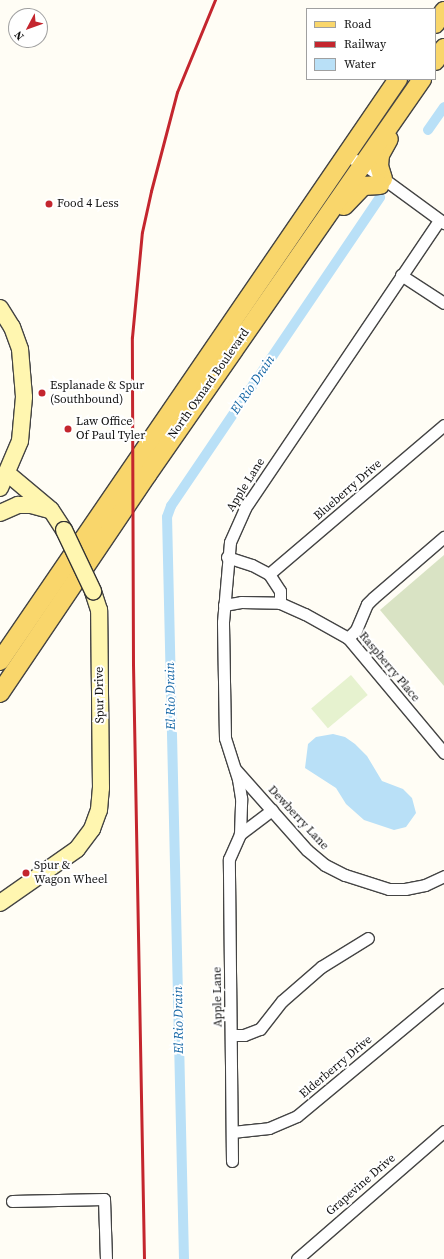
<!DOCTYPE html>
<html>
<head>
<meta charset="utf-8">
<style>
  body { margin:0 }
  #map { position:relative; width:444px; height:1259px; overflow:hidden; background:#fffdf5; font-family:"Source Serif 4",serif }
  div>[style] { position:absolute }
  .cemetery>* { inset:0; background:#d9e3c4 }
  .pitch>* { inset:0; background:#e6f2cf; transform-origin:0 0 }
  .water>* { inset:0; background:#b9e0f7 }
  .canal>* { height:10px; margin:-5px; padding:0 5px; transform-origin:5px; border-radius:5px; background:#b9e0f7 }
  .roads { filter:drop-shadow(1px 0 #444) drop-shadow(-1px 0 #444) drop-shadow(0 1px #444) drop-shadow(0 -1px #444) }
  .street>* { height:11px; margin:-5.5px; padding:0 5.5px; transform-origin:5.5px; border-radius:5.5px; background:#fff }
  .secondary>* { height:16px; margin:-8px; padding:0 8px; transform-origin:8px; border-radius:8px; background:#fff6b0 }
  .primary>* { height:18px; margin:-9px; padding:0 9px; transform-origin:9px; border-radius:9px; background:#f9d66b }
  .rail>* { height:3px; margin:-1.5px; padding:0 1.5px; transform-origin:1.5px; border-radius:1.5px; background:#c4262e }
  .bridges { filter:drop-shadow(1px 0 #333) drop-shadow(-1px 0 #333) drop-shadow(0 1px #333) drop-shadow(0 -1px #333) }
  .secondary-bridge>* { height:16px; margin:-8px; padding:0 8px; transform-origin:8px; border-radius:8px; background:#fff6b0 }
  .dots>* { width:11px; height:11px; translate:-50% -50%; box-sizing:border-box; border:2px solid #fff; border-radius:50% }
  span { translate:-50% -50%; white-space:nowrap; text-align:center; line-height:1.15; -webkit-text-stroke:4px #fff; paint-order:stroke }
  .poi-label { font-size:12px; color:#111 }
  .left { translate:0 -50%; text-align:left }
  .street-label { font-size:12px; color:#111 }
  .water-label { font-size:13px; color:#1768a6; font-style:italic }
  .legend { position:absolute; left:306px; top:8px; width:130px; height:72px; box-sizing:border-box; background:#fff; border:1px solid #a0a0a0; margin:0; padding:5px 7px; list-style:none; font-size:12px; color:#111 }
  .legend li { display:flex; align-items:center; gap:8px; height:20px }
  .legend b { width:20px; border:1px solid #a0a0a0 }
  .north { position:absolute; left:8px; top:8px; width:40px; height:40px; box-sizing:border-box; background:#fff; border:1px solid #a0a0a0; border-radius:50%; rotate:229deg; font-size:11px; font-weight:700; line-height:16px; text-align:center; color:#111 }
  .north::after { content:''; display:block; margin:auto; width:14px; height:18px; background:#c4262e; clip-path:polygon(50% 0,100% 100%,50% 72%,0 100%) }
</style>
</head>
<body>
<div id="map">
  <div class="cemetery">
    <div style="clip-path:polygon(444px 555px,444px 686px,380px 610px)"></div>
  </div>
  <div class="pitch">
    <div style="left:351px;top:675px;width:26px;height:52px;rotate:50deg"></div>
  </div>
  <div class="water">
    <div style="clip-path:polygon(333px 734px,345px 737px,355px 744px,367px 756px,382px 781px,403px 789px,412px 798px,416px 813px,406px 827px,394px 830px,364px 820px,346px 804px,336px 788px,305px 768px,308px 744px,316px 737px)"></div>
  </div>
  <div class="canal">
    <div style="left:428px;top:130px;width:28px;rotate:-55deg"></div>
    <div style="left:184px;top:1259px;width:742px;rotate:-91.31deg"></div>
    <div style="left:167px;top:517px;width:12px;rotate:-70deg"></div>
    <div style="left:171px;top:506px;width:373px;rotate:-55.9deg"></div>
  </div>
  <div class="roads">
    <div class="street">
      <div style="left:344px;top:155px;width:20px;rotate:24deg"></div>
      <div style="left:362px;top:163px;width:102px;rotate:36.2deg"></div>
      <div style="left:401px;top:275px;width:51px;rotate:33.1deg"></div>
      <div style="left:227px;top:557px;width:26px;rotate:18deg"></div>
      <div style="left:252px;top:565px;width:19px;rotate:28deg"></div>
      <div style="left:269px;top:574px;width:20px;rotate:57deg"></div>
      <div style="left:280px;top:591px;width:12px;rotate:90deg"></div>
      <div style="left:269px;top:574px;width:230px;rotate:-40.4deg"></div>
      <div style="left:224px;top:605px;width:17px;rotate:-10deg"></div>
      <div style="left:241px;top:602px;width:39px;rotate:1deg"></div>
      <div style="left:280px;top:603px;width:27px;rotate:24deg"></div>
      <div style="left:305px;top:614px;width:49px;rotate:29.2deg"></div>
      <div style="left:348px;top:638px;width:150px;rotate:50.1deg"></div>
      <div style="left:348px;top:638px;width:11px;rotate:-45deg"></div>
      <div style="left:356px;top:630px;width:28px;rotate:-67deg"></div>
      <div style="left:367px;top:604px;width:8px;rotate:-45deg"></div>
      <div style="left:373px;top:598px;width:94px;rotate:-40.7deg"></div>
      <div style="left:235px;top:769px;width:108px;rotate:48.4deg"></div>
      <div style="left:307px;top:850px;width:23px;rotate:40deg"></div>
      <div style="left:325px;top:865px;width:22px;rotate:27deg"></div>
      <div style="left:345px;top:875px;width:46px;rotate:17.7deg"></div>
      <div style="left:389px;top:889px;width:16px"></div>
      <div style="left:405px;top:889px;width:20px;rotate:-11deg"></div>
      <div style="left:425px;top:885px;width:21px;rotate:-25deg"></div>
      <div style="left:240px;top:834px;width:36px;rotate:-88deg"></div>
      <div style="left:241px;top:798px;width:19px;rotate:-99deg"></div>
      <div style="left:238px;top:779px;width:43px;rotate:-107.6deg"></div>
      <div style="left:225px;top:738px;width:116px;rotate:-91deg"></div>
      <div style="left:223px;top:622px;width:80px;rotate:-85deg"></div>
      <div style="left:230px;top:542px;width:37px;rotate:-66deg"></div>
      <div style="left:245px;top:508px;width:347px;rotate:-56deg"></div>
      <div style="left:232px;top:1035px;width:12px"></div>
      <div style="left:244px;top:1035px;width:17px;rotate:-21deg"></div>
      <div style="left:260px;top:1029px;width:36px;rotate:-52deg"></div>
      <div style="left:282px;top:1001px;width:52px;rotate:-41.1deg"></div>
      <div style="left:321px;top:967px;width:55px;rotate:-31.7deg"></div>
      <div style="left:232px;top:1132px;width:37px;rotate:-6deg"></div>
      <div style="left:269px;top:1128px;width:30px;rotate:-23deg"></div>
      <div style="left:297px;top:1116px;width:191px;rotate:-39.7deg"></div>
      <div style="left:232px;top:1161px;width:302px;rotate:-90.6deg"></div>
      <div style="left:229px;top:859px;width:27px;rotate:-66deg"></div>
      <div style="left:240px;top:834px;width:40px;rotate:-37deg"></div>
      <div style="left:12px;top:1201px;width:92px;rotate:-1.2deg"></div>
      <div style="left:104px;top:1199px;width:60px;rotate:88.1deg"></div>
      <div style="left:297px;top:1259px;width:195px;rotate:-41deg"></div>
    </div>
    <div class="secondary">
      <div style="left:0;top:308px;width:22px;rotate:58deg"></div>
      <div style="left:12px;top:327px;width:23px;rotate:70deg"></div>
      <div style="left:20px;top:349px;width:48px;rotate:85.2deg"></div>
      <div style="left:24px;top:397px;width:44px;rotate:95.2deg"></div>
      <div style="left:20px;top:441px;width:51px;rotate:113.1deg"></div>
      <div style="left:7px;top:473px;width:57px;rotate:40.1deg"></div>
      <div style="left:51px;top:510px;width:24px;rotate:57deg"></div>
      <div style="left:0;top:513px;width:20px;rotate:-24deg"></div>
      <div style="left:18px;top:505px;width:13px"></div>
      <div style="left:31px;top:505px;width:20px;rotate:15deg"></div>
      <div style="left:0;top:903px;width:94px;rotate:-35deg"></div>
      <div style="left:77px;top:849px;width:25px;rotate:-53deg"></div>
      <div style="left:92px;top:829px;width:20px;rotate:-70deg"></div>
      <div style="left:99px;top:810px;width:22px;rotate:-85deg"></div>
      <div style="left:101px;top:788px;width:178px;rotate:-90.6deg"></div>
      <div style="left:99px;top:610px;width:20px;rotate:-108deg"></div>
    </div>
    <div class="primary">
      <div style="left:435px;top:24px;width:16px;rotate:-55deg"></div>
      <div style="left:435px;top:61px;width:16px;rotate:-55deg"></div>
      <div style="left:383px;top:179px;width:14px;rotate:-107deg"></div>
      <div style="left:379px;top:166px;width:11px;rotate:-85deg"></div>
      <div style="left:380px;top:155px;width:18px;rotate:-61deg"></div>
      <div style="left:344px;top:206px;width:28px;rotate:-46deg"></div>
      <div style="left:363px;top:186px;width:17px;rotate:-3deg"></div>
      <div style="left:0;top:661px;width:705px;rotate:-55.63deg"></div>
      <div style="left:0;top:693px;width:263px;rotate:-56deg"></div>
      <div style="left:147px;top:475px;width:482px;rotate:-55.2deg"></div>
    </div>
  </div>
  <div class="rail">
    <div style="left:144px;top:1259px;width:595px;rotate:-91.06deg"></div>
    <div style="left:133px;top:664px;width:327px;rotate:-90.2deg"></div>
    <div style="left:132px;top:337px;width:105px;rotate:-84.6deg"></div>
    <div style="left:142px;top:232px;width:42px;rotate:-77.6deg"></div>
    <div style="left:151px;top:191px;width:102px;rotate:-75.3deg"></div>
    <div style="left:177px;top:92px;width:100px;rotate:-67.6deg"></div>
  </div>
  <div class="bridges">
    <div class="secondary-bridge">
      <div style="left:64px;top:530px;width:68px;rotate:64.6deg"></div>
    </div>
  </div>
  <div class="dots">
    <div style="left:49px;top:204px;background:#c4262e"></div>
    <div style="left:42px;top:393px;background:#c4262e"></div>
    <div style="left:68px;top:429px;background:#c4262e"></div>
    <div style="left:26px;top:873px;background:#c4262e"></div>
  </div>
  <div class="poi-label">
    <span class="left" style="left:57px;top:204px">Food 4 Less</span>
    <span class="left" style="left:50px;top:393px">Esplanade &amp; Spur<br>(Southbound)</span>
    <span class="left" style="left:76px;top:429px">Law Office<br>Of Paul Tyler</span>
    <span class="left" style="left:34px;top:873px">Spur &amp;<br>Wagon Wheel</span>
  </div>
  <div class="street-label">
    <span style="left:209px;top:384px;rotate:-55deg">North Oxnard Boulevard</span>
    <span style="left:246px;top:485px;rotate:-58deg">Apple Lane</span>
    <span style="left:348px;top:490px;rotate:-41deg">Blueberry Drive</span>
    <span style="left:389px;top:667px;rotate:50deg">Raspberry Place</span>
    <span style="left:100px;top:695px;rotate:-91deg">Spur Drive</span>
    <span style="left:298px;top:818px;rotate:47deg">Dewberry Lane</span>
    <span style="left:218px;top:997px;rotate:-91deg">Apple Lane</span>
    <span style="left:336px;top:1067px;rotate:-40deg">Elderberry Drive</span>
    <span style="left:361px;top:1185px;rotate:-41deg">Grapevine Drive</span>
  </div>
  <div class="water-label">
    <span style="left:253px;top:385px;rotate:-56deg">El Rio Drain</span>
    <span style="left:171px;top:696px;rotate:-91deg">El Rio Drain</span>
    <span style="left:179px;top:1020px;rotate:-91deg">El Rio Drain</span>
  </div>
  <ul class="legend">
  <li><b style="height:5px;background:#f9d66b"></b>Road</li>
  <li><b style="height:5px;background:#c4262e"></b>Railway</li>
  <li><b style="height:11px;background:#b9e0f7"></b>Water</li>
  </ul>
  <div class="north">N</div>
</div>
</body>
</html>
